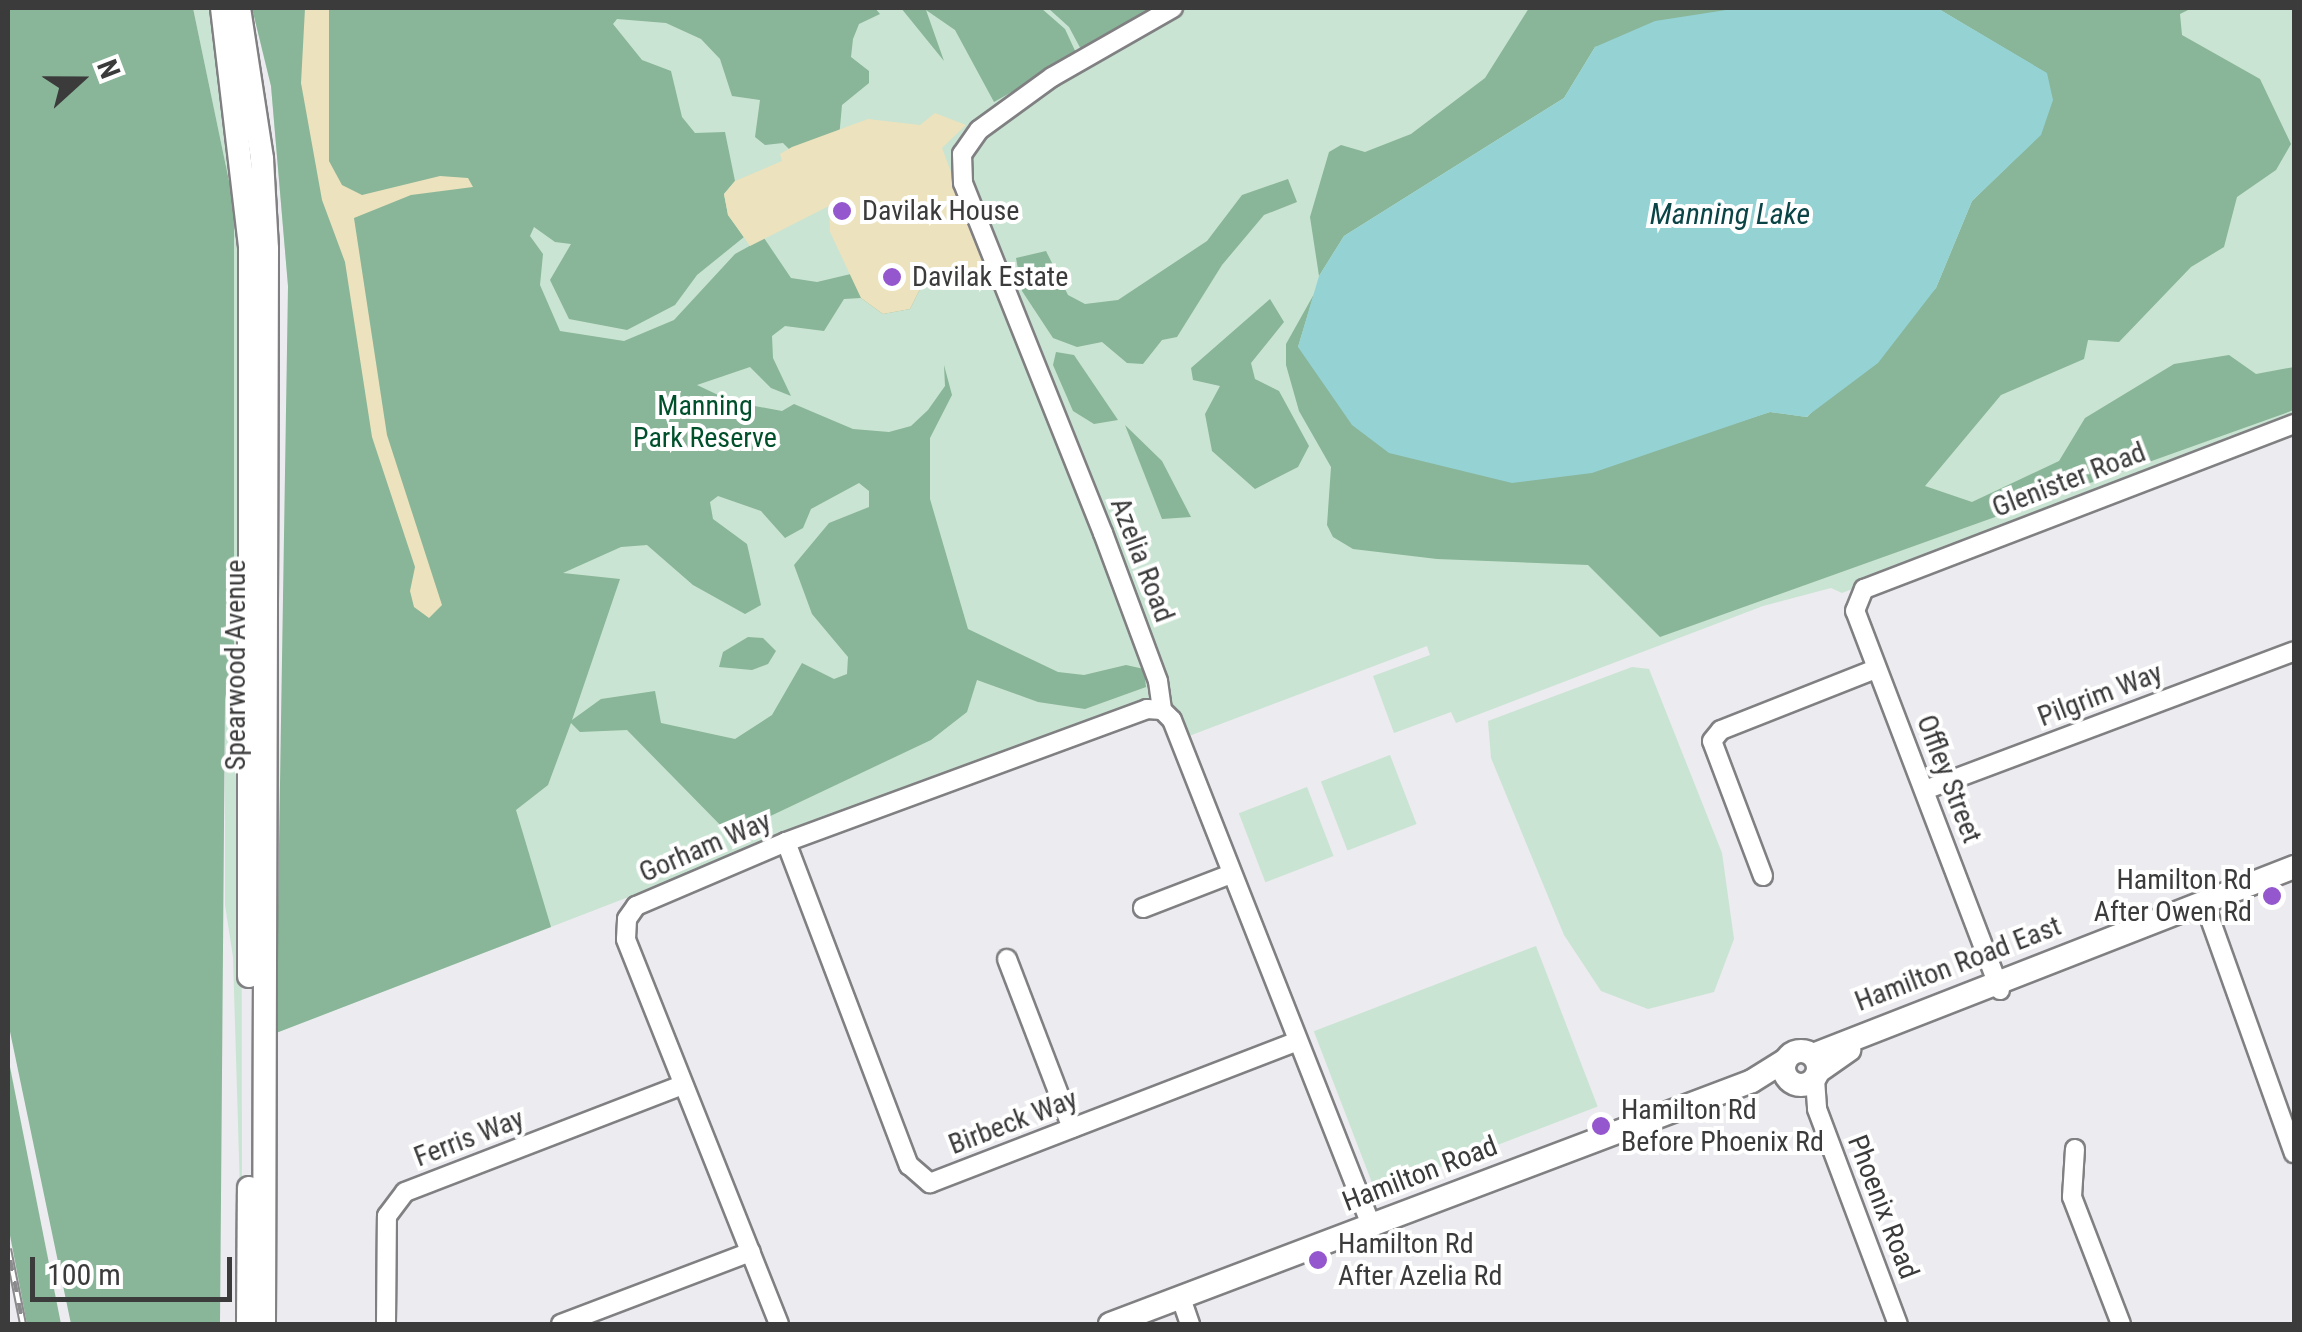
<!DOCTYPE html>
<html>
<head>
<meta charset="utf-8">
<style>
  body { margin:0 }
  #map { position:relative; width:2302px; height:1332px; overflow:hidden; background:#ecebef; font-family:"Roboto Condensed",sans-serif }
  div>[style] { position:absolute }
  .green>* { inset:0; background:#c9e4d2; transform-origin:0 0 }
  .forest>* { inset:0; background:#89b598 }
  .sand>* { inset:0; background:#ece2bd }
  .water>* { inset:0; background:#95d2d4 }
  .roads { filter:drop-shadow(2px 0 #808083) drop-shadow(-2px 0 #808083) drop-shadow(0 2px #808083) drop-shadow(0 -2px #808083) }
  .minor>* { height:18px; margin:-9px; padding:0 9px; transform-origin:9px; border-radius:9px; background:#fff }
  .major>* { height:22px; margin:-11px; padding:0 11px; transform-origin:11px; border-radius:11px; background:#fff }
  .major>.ring { margin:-11px; padding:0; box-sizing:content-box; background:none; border:22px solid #fff; border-radius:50% }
  .rail>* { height:8px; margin-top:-4px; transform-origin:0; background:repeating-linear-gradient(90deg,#fff 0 11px,#8a8a8c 0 22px); box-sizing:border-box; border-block:2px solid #8a8a8c }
  .dots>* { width:28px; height:28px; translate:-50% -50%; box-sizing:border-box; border:5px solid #fff; border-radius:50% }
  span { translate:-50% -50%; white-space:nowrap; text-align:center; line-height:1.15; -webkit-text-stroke:8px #fff; paint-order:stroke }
  .poi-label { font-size:28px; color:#3b3b3c }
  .left { translate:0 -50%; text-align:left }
  .right { translate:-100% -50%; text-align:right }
  .park-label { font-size:28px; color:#00502c }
  .street-label { font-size:28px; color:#3b3b3c }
  .water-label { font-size:30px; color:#0b4446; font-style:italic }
  .frame { position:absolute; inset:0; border:10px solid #3b3b3c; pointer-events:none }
  .north { position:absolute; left:30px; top:30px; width:100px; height:100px; -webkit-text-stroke:8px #fff; paint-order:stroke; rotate:69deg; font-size:28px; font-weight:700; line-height:40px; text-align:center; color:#3b3b3c }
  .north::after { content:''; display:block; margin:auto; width:35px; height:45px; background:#3b3b3c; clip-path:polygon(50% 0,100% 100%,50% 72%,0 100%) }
  .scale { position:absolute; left:30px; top:1257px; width:202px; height:45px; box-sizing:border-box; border:5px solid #3b3b3c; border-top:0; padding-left:12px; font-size:30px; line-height:35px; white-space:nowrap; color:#3b3b3c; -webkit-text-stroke:8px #fff; paint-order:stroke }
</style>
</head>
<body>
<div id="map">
  <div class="green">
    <div style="clip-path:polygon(193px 8px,208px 8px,227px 76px,241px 230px,242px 1258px,233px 957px,225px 905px,225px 700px,234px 648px,234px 205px)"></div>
    <div style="clip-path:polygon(252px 8px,2294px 8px,2294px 415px,1842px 593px,1831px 588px,1763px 606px,1456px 723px,1451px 712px,1394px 733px,1373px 676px,1430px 655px,1427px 646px,1189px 736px,1179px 711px,1137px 701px,276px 1033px,285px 853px,288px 286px,271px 86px)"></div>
    <div style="clip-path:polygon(1632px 667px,1649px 669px,1722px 853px,1734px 939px,1714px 992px,1648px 1009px,1601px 991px,1564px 935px,1491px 758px,1488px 721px)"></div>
    <div style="left:1390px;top:755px;width:74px;height:74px;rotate:69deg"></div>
    <div style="left:1307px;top:787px;width:74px;height:73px;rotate:69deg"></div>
    <div style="left:1536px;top:946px;width:172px;height:238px;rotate:69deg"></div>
  </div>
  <div class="forest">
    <div style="clip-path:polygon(10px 8px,193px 8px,234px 205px,234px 648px,225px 700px,220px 1324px,71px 1324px,8px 1022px)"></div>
    <div style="clip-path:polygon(evenodd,252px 8px,875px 8px,880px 14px,859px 24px,853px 39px,851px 57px,869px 71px,869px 83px,842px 105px,839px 138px,796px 156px,783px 143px,765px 145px,755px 137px,760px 100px,732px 96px,720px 59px,701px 39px,666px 23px,617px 19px,613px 24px,642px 60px,671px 71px,682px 117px,695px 133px,725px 132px,735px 181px,724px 194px,728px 215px,744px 237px,697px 275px,675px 305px,627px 330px,569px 319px,550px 280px,571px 244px,555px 242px,534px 227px,530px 236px,543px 254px,540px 285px,560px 331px,624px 341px,674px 320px,735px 254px,764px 238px,791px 278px,817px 282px,876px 268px,986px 265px,920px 289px,910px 309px,883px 314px,861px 298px,844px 299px,824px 331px,785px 326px,772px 336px,773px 358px,791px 396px,771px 388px,750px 367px,697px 385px,733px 402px,782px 411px,794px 404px,853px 429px,889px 432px,911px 426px,928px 410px,945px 386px,944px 365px,952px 395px,930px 438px,930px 499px,968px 629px,1058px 672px,1084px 675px,1126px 665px,1144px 669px,1146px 687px,1085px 709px,1038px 702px,977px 680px,967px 712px,931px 740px,730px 835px,627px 730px,580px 732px,571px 723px,548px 785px,516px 810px,551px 927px,276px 1033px,288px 286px,271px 86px,252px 8px,859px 483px,869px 491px,869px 507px,829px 523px,794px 565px,812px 614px,848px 657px,847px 674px,834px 679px,802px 663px,772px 715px,735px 739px,661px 723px,655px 691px,601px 699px,572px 720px,620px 579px,563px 573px,621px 547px,647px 545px,693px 585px,745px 614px,761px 605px,747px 544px,713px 519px,710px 502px,718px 496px,761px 511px,785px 538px,803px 528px,811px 509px,859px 483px)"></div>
    <div style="clip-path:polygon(901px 8px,1041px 8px,1065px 29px,1077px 55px,994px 102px,955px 30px,926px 10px,944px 61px)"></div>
    <div style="clip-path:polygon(1048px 8px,1156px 8px,1084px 55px,1069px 27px)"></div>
    <div style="clip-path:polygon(1529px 8px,1739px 8px,1595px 47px,1564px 98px,1344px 236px,1319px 276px,1310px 217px,1329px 152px,1341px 145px,1365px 152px,1411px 134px,1485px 78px)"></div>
    <div style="clip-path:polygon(1937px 8px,2192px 8px,2180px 14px,2182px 35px,2260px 79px,2291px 144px,2276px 170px,2237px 197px,2224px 247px,2191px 267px,2119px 342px,2088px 340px,2084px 359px,2001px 395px,1925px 486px,1972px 502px,2059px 461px,2085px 418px,2174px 364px,2229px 355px,2256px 374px,2294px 367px,2294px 410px,1660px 637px,1588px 565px,1437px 559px,1353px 549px,1333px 537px,1327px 525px,1331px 467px,1299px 411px,1286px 365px,1286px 344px,1314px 294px,1298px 347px,1658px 448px,1770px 412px,1807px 417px,1936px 288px,1972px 201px,2040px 135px,2046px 73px)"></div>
    <div style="clip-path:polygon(1288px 179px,1297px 202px,1264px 215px,1222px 265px,1177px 337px,1162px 340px,1143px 364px,1127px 363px,1102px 342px,1077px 347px,1053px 338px,1022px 291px,1016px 258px,1046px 251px,1068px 295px,1085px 304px,1118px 300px,1207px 241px,1242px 195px)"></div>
    <div style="clip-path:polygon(1270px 299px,1284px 322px,1251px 363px,1255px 379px,1279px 391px,1309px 446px,1298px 467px,1255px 489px,1212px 451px,1205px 414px,1220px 386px,1193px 380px,1191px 368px)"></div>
    <div style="clip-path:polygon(1056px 352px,1074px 355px,1118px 420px,1094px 424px,1073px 411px,1053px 365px)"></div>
    <div style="clip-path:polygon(1125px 425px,1162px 461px,1191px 517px,1162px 519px)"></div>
    <div style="clip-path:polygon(748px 637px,763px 638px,776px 651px,768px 664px,752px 670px,719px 667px,723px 652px)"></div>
    <div style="clip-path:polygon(8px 1057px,61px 1324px,27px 1324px,8px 1225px)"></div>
  </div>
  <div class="sand">
    <div style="clip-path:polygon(305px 8px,329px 8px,329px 161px,342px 185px,362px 195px,440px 176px,468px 178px,473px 187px,411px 195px,354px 218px,387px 435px,442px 605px,429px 618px,414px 607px,410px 591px,415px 567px,372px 437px,345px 262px,322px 200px,301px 83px)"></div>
    <div style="clip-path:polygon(935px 113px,966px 125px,942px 148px,986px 265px,920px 289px,910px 309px,883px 314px,861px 298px,830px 232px,829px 206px,750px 246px,728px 215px,724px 194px,735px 181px,782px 161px,780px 154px,792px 147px,868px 119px,920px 125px)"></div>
  </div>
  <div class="water">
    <div style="clip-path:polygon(1739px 8px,1937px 8px,2047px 73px,2053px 100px,2041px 135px,1972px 201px,1936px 288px,1878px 363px,1806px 417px,1770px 412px,1592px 473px,1512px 483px,1389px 453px,1352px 425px,1298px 347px,1319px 276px,1344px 236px,1564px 98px,1595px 47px,1655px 21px)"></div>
  </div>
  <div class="roads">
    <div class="minor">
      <div style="left:1173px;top:8px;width:139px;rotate:150.3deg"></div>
      <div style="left:1052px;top:77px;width:90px;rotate:144deg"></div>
      <div style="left:979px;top:130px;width:29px;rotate:125deg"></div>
      <div style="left:962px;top:154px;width:29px;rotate:88deg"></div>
      <div style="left:963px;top:183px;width:377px;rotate:68.2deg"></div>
      <div style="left:1103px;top:533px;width:158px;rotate:69.6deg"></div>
      <div style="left:1158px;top:681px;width:29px;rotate:82deg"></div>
      <div style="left:1162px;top:710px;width:14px;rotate:45deg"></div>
      <div style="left:1172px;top:720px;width:543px;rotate:68.49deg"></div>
      <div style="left:1925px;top:790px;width:394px;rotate:-20.6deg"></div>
      <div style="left:786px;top:842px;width:346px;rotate:69.2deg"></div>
      <div style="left:909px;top:1165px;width:28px;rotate:41deg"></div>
      <div style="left:930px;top:1183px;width:392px;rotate:-21.1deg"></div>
      <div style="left:1763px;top:876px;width:144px;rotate:-110.7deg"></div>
      <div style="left:1712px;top:741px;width:14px;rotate:-51deg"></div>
      <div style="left:1721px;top:730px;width:167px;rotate:-21.5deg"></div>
      <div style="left:2204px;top:902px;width:267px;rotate:70.3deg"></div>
      <div style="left:1143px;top:908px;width:94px;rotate:-21.1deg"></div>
      <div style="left:1007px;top:959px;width:181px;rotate:69deg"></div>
      <div style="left:2000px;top:990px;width:406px;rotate:-110.9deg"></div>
      <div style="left:1855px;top:611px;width:24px;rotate:-68deg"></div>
      <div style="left:1864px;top:589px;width:461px;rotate:-21deg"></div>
      <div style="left:1815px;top:1079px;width:30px;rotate:86deg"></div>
      <div style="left:1817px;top:1109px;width:230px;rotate:69.4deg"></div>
      <div style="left:2075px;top:1149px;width:48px;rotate:93.6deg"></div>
      <div style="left:2072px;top:1197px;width:136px;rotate:68.9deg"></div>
      <div style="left:1181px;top:1298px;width:28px;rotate:71deg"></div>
      <div style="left:386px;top:1324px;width:108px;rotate:-89.5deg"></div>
      <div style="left:387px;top:1216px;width:30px;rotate:-53deg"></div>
      <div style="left:405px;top:1192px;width:298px;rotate:-21.1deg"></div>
      <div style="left:561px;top:1324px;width:203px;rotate:-20.8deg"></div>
      <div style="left:779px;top:1324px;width:414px;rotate:-111.7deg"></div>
      <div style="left:626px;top:939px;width:20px;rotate:-87deg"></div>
      <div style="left:627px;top:919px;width:16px;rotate:-55deg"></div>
      <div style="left:636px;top:906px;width:163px;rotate:-23.1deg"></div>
      <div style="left:786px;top:842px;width:385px;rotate:-20.2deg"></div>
      <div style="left:1147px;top:709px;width:15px;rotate:4deg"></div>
    </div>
    <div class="major">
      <div style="left:222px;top:8px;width:240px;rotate:83.3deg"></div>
      <div style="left:250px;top:246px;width:730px;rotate:90.08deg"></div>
      <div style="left:239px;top:8px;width:153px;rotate:81.3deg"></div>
      <div style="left:262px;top:159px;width:90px;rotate:86.8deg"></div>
      <div style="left:267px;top:249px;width:1075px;rotate:90.16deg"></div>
      <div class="ring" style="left:1784px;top:1051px;width:12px;height:12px"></div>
      <div style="left:1813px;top:1055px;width:516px;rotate:-21.35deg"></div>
      <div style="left:1819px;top:1071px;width:37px;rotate:-35deg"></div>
      <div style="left:248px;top:1324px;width:136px;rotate:-89.6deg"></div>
      <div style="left:1110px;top:1324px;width:686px;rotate:-20.73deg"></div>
      <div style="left:1752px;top:1081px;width:40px;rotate:-32deg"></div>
    </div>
  </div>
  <div class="rail">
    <div style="left:8px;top:1249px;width:76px;rotate:78.7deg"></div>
  </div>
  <div class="dots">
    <div style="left:842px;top:211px;background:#9457cd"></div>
    <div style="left:892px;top:277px;background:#9457cd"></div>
    <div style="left:2272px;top:896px;background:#9457cd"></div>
    <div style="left:1601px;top:1126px;background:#9457cd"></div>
    <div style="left:1318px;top:1260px;background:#9457cd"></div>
  </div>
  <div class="poi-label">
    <span class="left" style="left:862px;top:211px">Davilak House</span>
    <span class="left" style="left:912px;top:277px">Davilak Estate</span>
    <span class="right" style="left:2252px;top:896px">Hamilton Rd<br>After Owen Rd</span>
    <span class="left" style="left:1621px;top:1126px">Hamilton Rd<br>Before Phoenix Rd</span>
    <span class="left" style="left:1338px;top:1260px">Hamilton Rd<br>After Azelia Rd</span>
  </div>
  <div class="park-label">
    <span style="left:705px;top:422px">Manning<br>Park Reserve</span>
  </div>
  <div class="street-label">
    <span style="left:2069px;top:480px;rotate:-21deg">Glenister Road</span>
    <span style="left:1142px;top:560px;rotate:69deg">Azelia Road</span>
    <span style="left:236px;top:665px;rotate:-90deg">Spearwood Avenue</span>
    <span style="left:2100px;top:695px;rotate:-21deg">Pilgrim Way</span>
    <span style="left:1949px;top:779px;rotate:69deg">Offley Street</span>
    <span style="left:705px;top:847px;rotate:-23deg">Gorham Way</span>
    <span style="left:1958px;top:964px;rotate:-21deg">Hamilton Road East</span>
    <span style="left:1013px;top:1122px;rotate:-21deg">Birbeck Way</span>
    <span style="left:469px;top:1138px;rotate:-21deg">Ferris Way</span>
    <span style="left:1420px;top:1174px;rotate:-21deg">Hamilton Road</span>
    <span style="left:1883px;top:1207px;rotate:69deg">Phoenix Road</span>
  </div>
  <div class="water-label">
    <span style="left:1730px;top:214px">Manning Lake</span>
  </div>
  <div class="frame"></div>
  <div class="north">N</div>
  <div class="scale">100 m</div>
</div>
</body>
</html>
